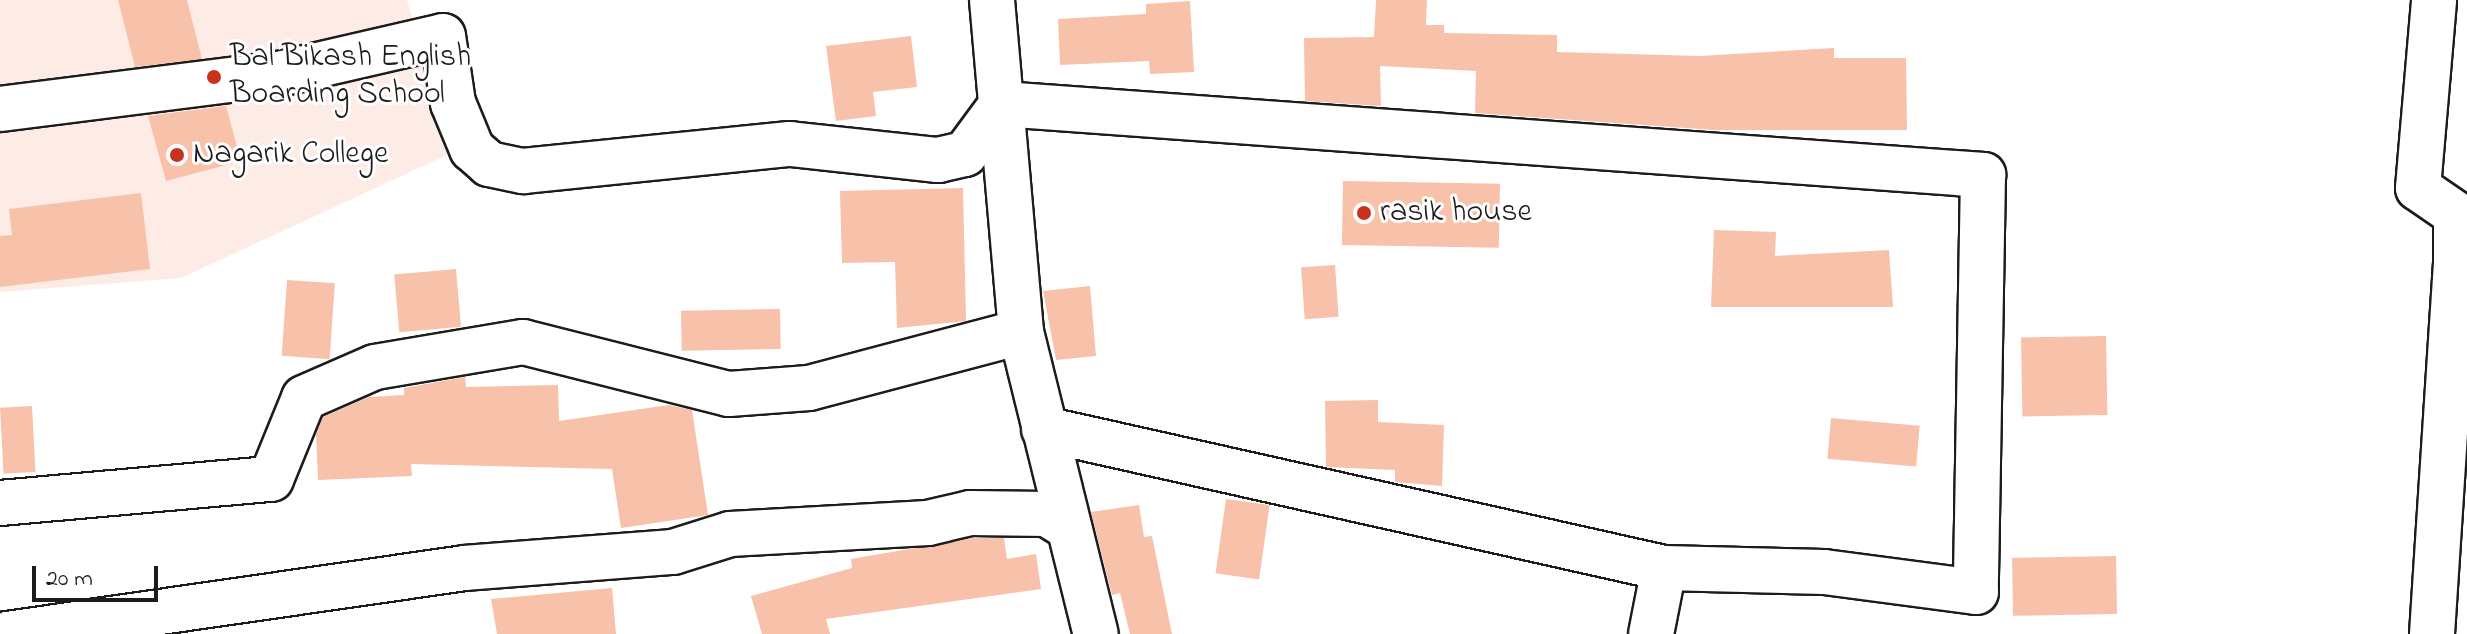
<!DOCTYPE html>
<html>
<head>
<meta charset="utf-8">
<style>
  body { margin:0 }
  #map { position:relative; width:2467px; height:634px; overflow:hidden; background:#fff; font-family:"Indie Flower",sans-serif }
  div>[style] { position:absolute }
  .built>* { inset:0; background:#fdece6 }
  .building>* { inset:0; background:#f7c1aa; transform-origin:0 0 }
  .roads { filter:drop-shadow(2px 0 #1c1c1c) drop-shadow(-2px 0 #1c1c1c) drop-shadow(0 2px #1c1c1c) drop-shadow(0 -2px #1c1c1c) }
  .minor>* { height:44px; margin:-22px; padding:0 22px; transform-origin:22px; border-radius:22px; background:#fff }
  .dots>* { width:22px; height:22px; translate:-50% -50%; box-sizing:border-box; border:4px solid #fff; border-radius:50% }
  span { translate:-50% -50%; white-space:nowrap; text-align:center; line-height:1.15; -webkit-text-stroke:6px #fff; paint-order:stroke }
  .poi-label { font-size:32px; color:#1c1c1c }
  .left { translate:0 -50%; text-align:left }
  .scale { position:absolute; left:32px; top:566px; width:126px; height:36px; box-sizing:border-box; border:4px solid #1c1c1c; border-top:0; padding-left:10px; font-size:24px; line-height:28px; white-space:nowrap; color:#1c1c1c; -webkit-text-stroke:6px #fff; paint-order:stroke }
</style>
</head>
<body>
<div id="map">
  <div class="built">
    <div style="clip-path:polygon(0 0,407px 0,449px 154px,181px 278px,0 292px)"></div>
  </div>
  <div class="building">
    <div style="clip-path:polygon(118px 0,187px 0,202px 59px,135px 67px)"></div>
    <div style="clip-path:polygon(1376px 0,1427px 0,1426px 25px,1444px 25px,1444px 33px,1557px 35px,1557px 52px,1700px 56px,1834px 48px,1834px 58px,1906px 58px,1907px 130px,1714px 130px,1475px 113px,1476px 71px,1380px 66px,1381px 106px,1305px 101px,1304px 38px,1374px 37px)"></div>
    <div style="clip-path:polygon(1190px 1px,1194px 72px,1150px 74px,1149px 61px,1060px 65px,1058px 19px,1146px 14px,1146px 4px)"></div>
    <div style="clip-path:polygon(911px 36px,917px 87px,873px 92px,876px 116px,836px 121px,826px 46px)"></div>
    <div style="clip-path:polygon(226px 106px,241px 161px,166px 181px,148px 116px)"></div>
    <div style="left:1343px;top:181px;width:157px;height:64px;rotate:1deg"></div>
    <div style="clip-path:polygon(963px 188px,966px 321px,897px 328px,895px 262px,842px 263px,840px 191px)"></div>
    <div style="clip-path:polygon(141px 193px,150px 269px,0 287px,0 236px,12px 235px,9px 209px)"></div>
    <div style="clip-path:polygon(1714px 230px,1776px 232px,1775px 256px,1889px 250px,1893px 307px,1711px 307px)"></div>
    <div style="left:1335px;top:265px;width:52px;height:34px;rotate:86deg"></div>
    <div style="left:456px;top:269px;width:58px;height:62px;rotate:85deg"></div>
    <div style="left:287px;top:280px;width:48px;height:76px;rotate:4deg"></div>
    <div style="clip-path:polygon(1090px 286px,1096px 356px,1056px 360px,1043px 291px)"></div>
    <div style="left:780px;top:309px;width:40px;height:99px;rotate:89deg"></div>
    <div style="left:2106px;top:336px;width:79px;height:85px;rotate:89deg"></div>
    <div style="clip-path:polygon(465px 377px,466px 387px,558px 385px,559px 421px,669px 405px,692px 410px,708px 515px,621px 528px,612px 469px,411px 464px,412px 476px,318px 480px,316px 435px,323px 417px,369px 397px,404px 395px,404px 388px)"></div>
    <div style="clip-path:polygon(1378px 400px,1378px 422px,1444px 425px,1442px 486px,1395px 482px,1395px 470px,1326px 467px,1325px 401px)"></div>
    <div style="left:32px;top:406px;width:66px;height:32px;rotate:87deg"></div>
    <div style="left:1831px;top:418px;width:89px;height:41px;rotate:5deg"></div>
    <div style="left:1226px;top:499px;width:44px;height:75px;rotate:8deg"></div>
    <div style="clip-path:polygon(1139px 505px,1144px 537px,1152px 536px,1172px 634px,1130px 634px,1120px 593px,1112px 595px,1091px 512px)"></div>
    <div style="clip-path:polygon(973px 538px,1004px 538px,1007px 559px,1036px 554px,1041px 589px,826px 619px,830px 634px,762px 634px,751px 596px,852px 568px,851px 559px)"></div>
    <div style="left:2116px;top:556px;width:58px;height:104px;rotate:89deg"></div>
    <div style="clip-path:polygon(612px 588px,616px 634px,497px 634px,491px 599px)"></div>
  </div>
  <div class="roads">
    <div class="minor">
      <div style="left:992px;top:0;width:333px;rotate:85deg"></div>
      <div style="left:1021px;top:332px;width:311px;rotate:76.1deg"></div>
      <div style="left:0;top:109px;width:281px;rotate:-7.2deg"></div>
      <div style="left:279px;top:74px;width:168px;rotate:-13deg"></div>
      <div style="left:443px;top:36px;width:68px;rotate:81.5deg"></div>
      <div style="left:453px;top:103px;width:50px;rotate:67.6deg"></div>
      <div style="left:472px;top:149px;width:23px;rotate:41deg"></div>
      <div style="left:489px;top:164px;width:35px;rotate:12deg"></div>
      <div style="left:523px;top:171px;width:268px;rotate:-5.8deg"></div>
      <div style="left:790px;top:144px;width:149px;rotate:6.2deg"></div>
      <div style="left:938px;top:160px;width:28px;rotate:-13deg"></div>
      <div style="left:965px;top:154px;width:62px;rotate:-53.5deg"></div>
      <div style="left:1002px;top:104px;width:984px;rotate:4.14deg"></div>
      <div style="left:1983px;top:175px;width:417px;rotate:91deg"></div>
      <div style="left:1976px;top:592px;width:153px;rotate:-172.5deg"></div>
      <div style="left:1824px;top:572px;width:160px;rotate:-178.6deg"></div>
      <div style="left:1664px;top:568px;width:67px;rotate:101.1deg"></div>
      <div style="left:1044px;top:429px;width:635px;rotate:12.64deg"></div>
      <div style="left:0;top:503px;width:272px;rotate:-5.1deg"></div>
      <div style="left:271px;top:479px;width:87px;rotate:-67.8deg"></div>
      <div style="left:304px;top:398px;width:77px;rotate:-23.6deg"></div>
      <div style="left:375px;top:367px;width:150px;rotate:-9.6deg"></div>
      <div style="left:523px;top:342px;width:212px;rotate:14.2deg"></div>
      <div style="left:729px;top:394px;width:80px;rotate:-4.3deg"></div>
      <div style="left:809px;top:388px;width:219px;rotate:-14.8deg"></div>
      <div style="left:7px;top:634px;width:462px;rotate:-8.2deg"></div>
      <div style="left:464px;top:568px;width:210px;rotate:-4.4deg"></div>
      <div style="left:673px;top:552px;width:60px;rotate:-17.5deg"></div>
      <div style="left:730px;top:534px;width:198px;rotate:-3.2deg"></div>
      <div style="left:928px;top:523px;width:43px;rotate:-13.4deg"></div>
      <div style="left:970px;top:513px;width:77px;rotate:0.7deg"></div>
      <div style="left:1047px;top:514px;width:22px;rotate:32deg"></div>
      <div style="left:2432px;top:634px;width:374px;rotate:-86.3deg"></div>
      <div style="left:2456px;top:261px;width:47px;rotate:-90deg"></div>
      <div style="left:2456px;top:214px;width:46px;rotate:-145.6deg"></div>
      <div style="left:2418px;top:188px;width:189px;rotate:-85.1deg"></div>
    </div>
  </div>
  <div class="dots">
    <div style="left:214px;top:77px;background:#c8321e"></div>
    <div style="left:177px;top:155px;background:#c8321e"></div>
    <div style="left:1364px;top:213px;background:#c8321e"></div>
  </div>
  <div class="poi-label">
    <span class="left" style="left:230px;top:77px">Bal Bikash English<br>Boarding School</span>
    <span class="left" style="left:193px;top:155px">Nagarik College</span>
    <span class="left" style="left:1380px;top:213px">rasik house</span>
  </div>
  <div class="scale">20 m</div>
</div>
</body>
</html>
